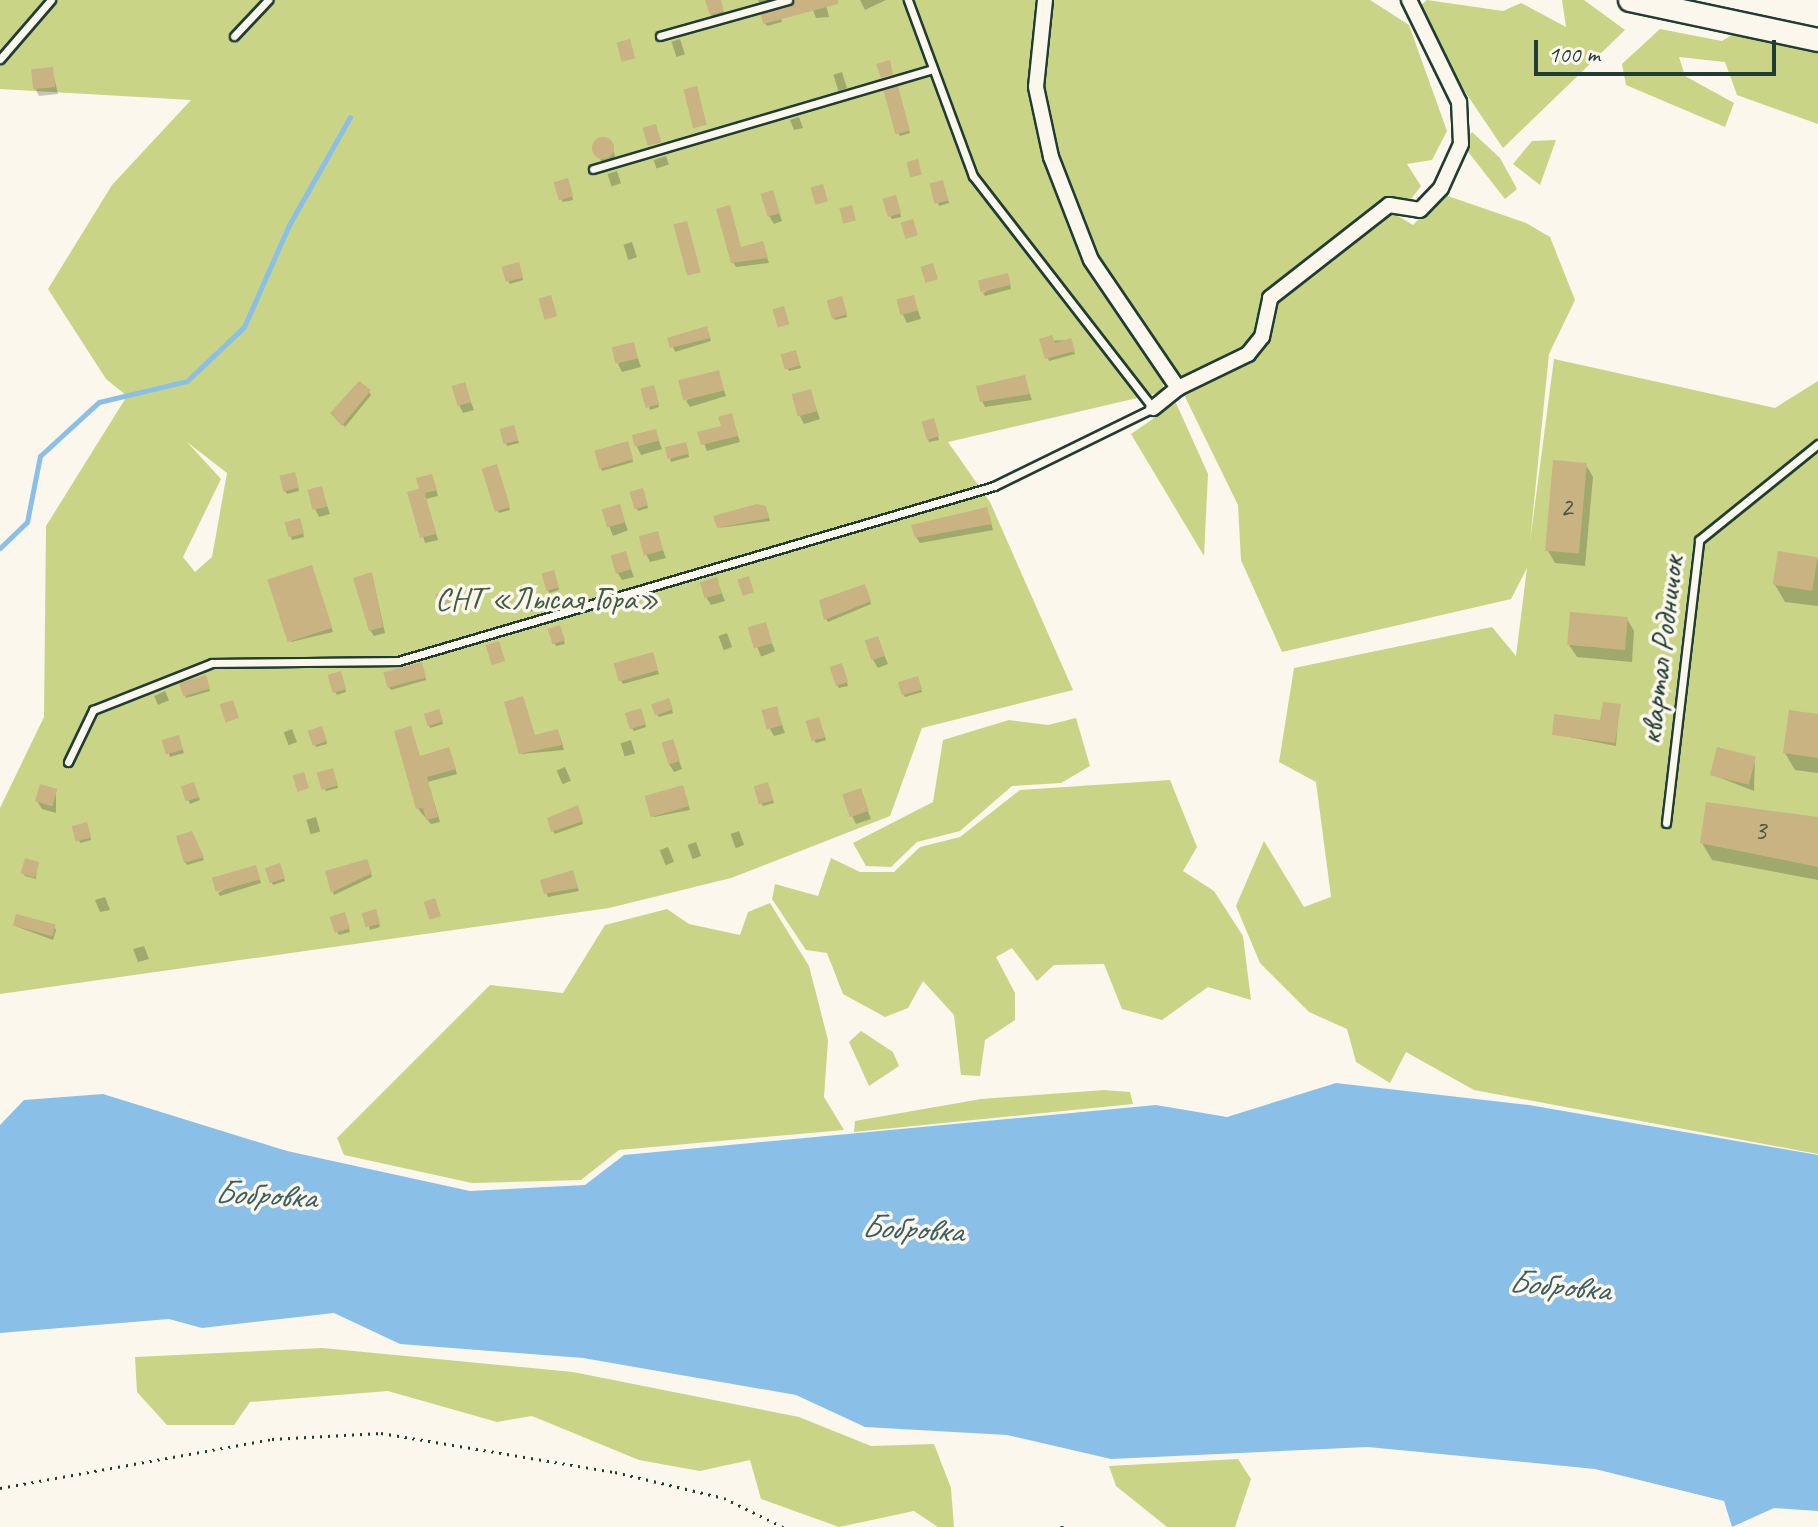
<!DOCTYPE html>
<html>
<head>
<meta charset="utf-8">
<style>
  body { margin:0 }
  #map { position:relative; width:1818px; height:1527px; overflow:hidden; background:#fbf7ec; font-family:Caveat,sans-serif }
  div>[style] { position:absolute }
  .green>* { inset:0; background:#c9d487 }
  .water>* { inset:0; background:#8ac0e8 }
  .shadow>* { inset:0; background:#0003; transform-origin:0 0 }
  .stream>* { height:5px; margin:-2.5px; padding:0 2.5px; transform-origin:2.5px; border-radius:2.5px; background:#8ac0e8 }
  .building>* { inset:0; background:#cab382; transform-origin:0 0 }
  .round { border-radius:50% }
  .path>* { height:3px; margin-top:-1.5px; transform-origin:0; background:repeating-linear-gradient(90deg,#1f3d34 0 2px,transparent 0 8px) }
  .roads { filter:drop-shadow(2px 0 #1f3d34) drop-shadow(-2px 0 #1f3d34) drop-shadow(0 2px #1f3d34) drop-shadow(0 -2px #1f3d34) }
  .lane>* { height:7px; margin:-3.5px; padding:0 3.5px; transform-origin:3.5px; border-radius:3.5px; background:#fbf7ec }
  .street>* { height:14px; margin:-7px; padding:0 7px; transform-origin:7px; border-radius:7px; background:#fbf7ec }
  .secondary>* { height:22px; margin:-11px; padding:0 11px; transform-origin:11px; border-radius:11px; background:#fbf7ec }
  span { translate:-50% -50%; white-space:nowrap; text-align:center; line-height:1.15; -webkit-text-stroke:7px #fbf7ec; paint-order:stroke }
  .number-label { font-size:28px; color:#4a5a48 }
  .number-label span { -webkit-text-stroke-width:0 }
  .park-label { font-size:32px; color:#415b45 }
  .street-label { font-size:32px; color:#1f3d34 }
  .water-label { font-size:34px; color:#3a5e61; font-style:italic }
  .scale { position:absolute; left:1534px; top:40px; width:242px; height:36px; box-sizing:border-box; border:4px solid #1f3d34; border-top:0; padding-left:10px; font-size:24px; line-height:28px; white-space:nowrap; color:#1f3d34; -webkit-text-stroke:6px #fbf7ec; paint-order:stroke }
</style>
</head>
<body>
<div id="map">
  <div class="green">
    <div style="clip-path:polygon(evenodd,0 0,1039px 0,1033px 107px,1056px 193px,1088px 264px,1163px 365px,1163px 392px,948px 442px,990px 502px,1073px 690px,922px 728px,890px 816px,731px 878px,609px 908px,0 994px,0 808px,44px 717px,46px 526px,127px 396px,106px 379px,48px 289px,112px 185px,191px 100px,0 89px,0 0,187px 442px,227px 473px,212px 557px,195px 572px,183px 557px,221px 479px,187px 442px)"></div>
    <div style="clip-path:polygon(1051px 0,1370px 0,1409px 25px,1447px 131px,1432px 160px,1407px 164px,1421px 186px,1398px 216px,1413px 225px,1442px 194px,1526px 223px,1550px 237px,1575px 300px,1549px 354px,1530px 542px,1554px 359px,1775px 408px,1818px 381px,1818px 1154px,1474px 1090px,1406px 1052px,1390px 1083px,1356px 1062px,1347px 1029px,1309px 1012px,1260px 963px,1236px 906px,1264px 841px,1304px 907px,1331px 897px,1316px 782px,1279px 762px,1294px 668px,1492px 627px,1516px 656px,1527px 568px,1511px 599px,1282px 652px,1241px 560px,1238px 505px,1164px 354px,1089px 252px,1056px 168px,1039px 77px)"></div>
    <div style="clip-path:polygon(1427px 0,1503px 11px,1521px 3px,1566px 27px,1562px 0,1584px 0,1625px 30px,1503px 148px,1426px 34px,1415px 10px)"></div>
    <div style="clip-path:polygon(1660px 29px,1722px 41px,1740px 30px,1818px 43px,1818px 124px,1737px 95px,1725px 62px,1679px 57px,1685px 76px,1734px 103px,1725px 127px,1626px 85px,1622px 64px)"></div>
    <div style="clip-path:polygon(1472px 132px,1500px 158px,1517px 189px,1505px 199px,1462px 144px)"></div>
    <div style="clip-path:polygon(1556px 140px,1540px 185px,1513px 164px,1532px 141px)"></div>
    <div style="clip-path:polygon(1176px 403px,1208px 474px,1204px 556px,1131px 434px)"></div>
    <div style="clip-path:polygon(1076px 718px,1090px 766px,1061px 783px,1012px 786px,960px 831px,917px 842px,891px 867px,866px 866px,853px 843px,933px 802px,943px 740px,1009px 720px,1048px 725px)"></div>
    <div style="clip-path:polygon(1170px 780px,1197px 847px,1183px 871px,1214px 891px,1243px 936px,1251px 1000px,1208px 987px,1162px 1020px,1122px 1009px,1104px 964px,1054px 965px,1037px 981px,1012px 948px,996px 957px,1015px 993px,1015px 1020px,985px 1040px,980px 1076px,961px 1075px,954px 1015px,923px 981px,908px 1008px,885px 1017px,843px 994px,827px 953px,806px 950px,772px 899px,775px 884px,818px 896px,831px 858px,860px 872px,894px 872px,920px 847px,960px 837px,1020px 790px)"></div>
    <div style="clip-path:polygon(770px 903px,809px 966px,828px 1040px,824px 1097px,844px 1130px,619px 1150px,581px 1180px,472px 1183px,344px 1155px,337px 1138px,490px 985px,563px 993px,605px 925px,667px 909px,689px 924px,740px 935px,748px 912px)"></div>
    <div style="clip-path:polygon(861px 1031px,893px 1052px,899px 1066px,869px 1086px,849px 1042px)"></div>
    <div style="clip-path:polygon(1104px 1090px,1130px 1092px,1133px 1104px,854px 1132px,855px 1121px,981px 1099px)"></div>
    <div style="clip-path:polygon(322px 1348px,573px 1372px,799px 1417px,871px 1446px,934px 1444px,951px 1488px,954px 1527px,938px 1527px,914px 1511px,839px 1527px,761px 1499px,750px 1460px,700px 1471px,639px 1460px,532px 1416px,497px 1422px,388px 1391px,250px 1402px,234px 1425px,167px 1425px,137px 1392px,135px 1357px)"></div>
    <div style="clip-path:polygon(1238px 1459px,1251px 1479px,1235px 1527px,1167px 1527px,1116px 1486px,1109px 1466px)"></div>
  </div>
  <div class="water">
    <div style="clip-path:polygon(1336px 1083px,1529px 1105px,1818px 1155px,1818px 1511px,1774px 1508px,1732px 1527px,1724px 1501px,1595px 1469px,1368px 1447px,1111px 1459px,1007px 1435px,865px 1427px,796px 1395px,583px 1358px,400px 1344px,334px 1313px,202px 1328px,169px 1319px,0 1333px,0 1125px,24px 1100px,103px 1094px,287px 1151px,470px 1191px,585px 1185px,624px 1155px,1156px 1105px,1227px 1117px)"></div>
  </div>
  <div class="shadow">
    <div style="clip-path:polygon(720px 0,724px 14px,713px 18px,711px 15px)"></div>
    <div style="clip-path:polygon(758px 0,777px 0,763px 9px)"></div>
    <div style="clip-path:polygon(809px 0,825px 0,829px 17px,816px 18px)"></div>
    <div style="clip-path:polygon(886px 0,865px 10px,860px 0)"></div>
    <div style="clip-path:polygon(780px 15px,782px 22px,767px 26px,765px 23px)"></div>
    <div style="left:680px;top:39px;width:16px;height:9px;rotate:72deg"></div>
    <div style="clip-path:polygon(52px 69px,58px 94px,39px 96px,35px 88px)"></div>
    <div style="left:842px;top:72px;width:17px;height:9px;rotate:73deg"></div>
    <div style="clip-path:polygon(899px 92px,910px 133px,900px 136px,898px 133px)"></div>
    <div style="clip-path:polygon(799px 117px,803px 128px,794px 130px,790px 120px)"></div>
    <div style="clip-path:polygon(609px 139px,618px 164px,603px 166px,594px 143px)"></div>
    <div style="left:666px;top:156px;width:9px;height:13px;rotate:72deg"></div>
    <div style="left:617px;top:171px;width:13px;height:10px;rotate:72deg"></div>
    <div style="clip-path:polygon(569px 184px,573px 200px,563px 202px,561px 199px)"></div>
    <div style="clip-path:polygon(932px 185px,944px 186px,949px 203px,939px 206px)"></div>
    <div style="clip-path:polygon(772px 193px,782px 221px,774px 224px,769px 216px)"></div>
    <div style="clip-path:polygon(897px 201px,901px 217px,892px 219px,890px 216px)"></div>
    <div style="left:632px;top:242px;width:16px;height:9px;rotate:72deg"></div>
    <div style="clip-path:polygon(762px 243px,769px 263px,736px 267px,733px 262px)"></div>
    <div style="clip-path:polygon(520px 268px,523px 280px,510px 284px,508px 281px)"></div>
    <div style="clip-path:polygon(1009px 279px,1011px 289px,985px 296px,983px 293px)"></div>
    <div style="clip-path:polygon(913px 297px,921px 319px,907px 323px,903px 315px)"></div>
    <div style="clip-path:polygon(842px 302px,847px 317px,835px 320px,833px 317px)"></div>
    <div style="clip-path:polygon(708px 331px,711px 341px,675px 352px,670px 339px)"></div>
    <div style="clip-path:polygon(1070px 340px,1075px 354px,1049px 361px,1042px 341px)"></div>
    <div style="clip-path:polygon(633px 345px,641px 367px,622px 372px,618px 364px)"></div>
    <div style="clip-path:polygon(797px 356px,801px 368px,789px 371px,787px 368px)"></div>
    <div style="clip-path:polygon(718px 372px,726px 396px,690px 407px,686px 401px)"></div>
    <div style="clip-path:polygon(1024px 378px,1032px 400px,985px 407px,982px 401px)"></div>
    <div style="clip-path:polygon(464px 384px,474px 410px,463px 413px,459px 405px)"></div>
    <div style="clip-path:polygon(644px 390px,655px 390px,659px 407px,650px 410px)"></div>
    <div style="clip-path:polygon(369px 392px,371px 395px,345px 427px,335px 416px)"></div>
    <div style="clip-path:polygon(810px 392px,820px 419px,804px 424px,800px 416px)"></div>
    <div style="clip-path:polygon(731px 415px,740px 442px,707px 451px,700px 433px,723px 427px)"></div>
    <div style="clip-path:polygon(935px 423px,939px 440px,929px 442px,928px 439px)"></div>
    <div style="clip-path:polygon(515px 430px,519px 443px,507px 446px,506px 443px)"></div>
    <div style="clip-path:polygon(655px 431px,662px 449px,641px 455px,637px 447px)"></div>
    <div style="clip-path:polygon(629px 446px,633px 462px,602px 471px,596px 452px)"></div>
    <div style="clip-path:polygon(687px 447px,689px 457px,671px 462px,670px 459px)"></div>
    <div style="clip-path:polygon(1586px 465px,1593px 477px,1585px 566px,1555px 563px,1548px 551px)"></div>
    <div style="clip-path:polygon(498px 470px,510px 510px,499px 513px,497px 510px)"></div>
    <div style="clip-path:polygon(296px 477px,299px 491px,287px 494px,285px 491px)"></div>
    <div style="clip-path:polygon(434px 482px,438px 496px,426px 499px,438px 540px,425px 543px,410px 493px)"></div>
    <div style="clip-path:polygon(321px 488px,330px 514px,319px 517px,315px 509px)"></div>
    <div style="clip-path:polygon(644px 494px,648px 508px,638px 511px,636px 507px)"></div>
    <div style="left:619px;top:507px;width:25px;height:16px;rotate:69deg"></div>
    <div style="clip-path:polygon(767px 511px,770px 521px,719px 528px)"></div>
    <div style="clip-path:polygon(989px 515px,993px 530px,920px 543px,916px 537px)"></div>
    <div style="clip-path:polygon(287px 524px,301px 524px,304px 537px,292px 540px)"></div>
    <div style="clip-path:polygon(657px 534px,666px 558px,650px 562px,646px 554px)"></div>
    <div style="clip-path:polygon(625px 553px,634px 577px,622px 580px,617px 572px)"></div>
    <div style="clip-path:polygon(1818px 559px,1818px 606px,1785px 602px,1775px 585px)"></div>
    <div style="clip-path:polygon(313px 572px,333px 632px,291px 642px,289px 637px)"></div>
    <div style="clip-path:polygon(372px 575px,385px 633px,374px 636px,370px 630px)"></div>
    <div style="clip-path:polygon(555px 575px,559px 590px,549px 593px,548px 590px)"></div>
    <div style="clip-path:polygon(716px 580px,725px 601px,711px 605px,706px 597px)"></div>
    <div style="clip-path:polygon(533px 586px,542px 609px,529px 612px,525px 604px)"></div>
    <div style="clip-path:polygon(866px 589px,871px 604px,828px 622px,826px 619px)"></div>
    <div style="clip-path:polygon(1627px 619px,1634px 631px,1632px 662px,1577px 657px,1569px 645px)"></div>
    <div style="left:765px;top:625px;width:28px;height:15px;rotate:69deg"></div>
    <div style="clip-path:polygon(561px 631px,565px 644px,556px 646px,554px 643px)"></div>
    <div style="left:727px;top:633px;width:15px;height:9px;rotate:70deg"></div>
    <div style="clip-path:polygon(877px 638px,888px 664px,878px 668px,873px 660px)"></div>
    <div style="clip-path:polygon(654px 657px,659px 674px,623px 684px,621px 681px)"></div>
    <div style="clip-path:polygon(423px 668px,426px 680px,391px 690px,389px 687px)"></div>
    <div style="clip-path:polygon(843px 668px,848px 686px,839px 688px,837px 685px)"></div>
    <div style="clip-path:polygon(342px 676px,346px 692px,337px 695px,335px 692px)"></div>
    <div style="clip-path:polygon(207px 681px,210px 691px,186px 698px,185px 695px)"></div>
    <div style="clip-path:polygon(919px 681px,922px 692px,905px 697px,903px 694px)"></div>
    <div style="left:165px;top:691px;width:10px;height:12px;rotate:66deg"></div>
    <div style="clip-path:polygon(670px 703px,673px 713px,659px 717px,657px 714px)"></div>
    <div style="clip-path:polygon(1619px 706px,1616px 746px,1554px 734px,1602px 723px)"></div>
    <div style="clip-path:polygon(776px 708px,785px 733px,774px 736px,770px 729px)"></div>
    <div style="clip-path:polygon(440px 714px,443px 724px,430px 728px,429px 725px)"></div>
    <div style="clip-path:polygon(642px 714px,646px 727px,634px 731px,632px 728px)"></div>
    <div style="clip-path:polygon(1818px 716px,1818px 773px,1795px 770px,1785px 753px)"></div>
    <div style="clip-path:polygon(820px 722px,826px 740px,816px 743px,814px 740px)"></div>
    <div style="left:292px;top:729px;width:14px;height:9px;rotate:69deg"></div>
    <div style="clip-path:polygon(323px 731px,327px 744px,316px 747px,315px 744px)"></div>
    <div style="clip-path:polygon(560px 736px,564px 750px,521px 754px,535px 737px)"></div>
    <div style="left:631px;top:740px;width:14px;height:11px;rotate:73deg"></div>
    <div style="clip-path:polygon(180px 741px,184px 753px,170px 757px,165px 742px)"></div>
    <div style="clip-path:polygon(672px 741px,682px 769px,674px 772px,669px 764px)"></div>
    <div style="clip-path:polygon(451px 754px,457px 774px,428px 782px,440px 822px,431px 824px,418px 809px,420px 758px)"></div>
    <div style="clip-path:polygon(1755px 758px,1754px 791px,1713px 775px)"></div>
    <div style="left:565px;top:767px;width:15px;height:9px;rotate:67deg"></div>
    <div style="clip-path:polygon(334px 774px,338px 788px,326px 791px,324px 788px)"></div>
    <div style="clip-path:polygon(183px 787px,195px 787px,200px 800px,190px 804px)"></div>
    <div style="clip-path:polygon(769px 788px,774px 803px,763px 806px,761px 803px)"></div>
    <div style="clip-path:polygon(684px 790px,690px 810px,654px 817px,652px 813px)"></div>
    <div style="clip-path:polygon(56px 791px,56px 813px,42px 809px,37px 801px)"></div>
    <div style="clip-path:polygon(860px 791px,871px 819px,856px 824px,852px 816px)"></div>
    <div style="clip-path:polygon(579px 811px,583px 824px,555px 834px,553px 831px)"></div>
    <div style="left:316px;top:817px;width:15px;height:10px;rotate:74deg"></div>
    <div style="clip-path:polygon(1818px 819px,1818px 880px,1712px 860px,1702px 843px)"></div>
    <div style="clip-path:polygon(88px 828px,91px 840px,80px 843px,79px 840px)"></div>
    <div style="left:739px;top:831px;width:15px;height:9px;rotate:70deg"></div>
    <div style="clip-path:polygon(191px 833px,204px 860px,187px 865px,185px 862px)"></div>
    <div style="left:696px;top:842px;width:15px;height:9px;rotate:70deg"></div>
    <div style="left:668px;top:847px;width:16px;height:9px;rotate:68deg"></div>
    <div style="clip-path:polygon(37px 864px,36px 879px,25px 876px,23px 873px)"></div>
    <div style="clip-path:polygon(368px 864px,372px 877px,334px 895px,333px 892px)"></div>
    <div style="clip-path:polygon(281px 869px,285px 881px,273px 885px,271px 881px)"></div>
    <div style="clip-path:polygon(257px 871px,261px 883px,220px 896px,218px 893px)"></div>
    <div style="clip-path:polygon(574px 876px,579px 891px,548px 897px,546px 893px)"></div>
    <div style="clip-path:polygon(105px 897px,110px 910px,100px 912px,95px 900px)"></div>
    <div style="clip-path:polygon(365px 914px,376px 914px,380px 927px,370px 930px)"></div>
    <div style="clip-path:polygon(346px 918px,350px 932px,339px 935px,337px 932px)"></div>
    <div style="clip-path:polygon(15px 926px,54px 926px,56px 930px,53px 940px)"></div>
    <div style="clip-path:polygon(144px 946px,149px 959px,138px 962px,133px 949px)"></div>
  </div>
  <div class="stream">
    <div style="left:0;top:548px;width:37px;rotate:-44deg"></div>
    <div style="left:27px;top:522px;width:67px;rotate:-78.9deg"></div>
    <div style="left:40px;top:456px;width:80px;rotate:-42.5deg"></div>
    <div style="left:99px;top:402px;width:90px;rotate:-13.4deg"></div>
    <div style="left:187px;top:381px;width:79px;rotate:-43.5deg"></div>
    <div style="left:244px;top:327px;width:111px;rotate:-66.2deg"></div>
    <div style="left:289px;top:225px;width:124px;rotate:-60.5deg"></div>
  </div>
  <div class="building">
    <div style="clip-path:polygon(705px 0,721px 0,724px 11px,710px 15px)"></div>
    <div style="clip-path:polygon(794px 0,838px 0,838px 4px,763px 24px,761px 14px)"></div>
    <div style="left:630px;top:39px;width:20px;height:14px;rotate:75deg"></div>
    <div style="clip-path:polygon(890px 60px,893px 74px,881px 78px,876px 64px)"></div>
    <div style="left:53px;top:67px;width:20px;height:22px;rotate:84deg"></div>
    <div style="left:697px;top:86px;width:40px;height:14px;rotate:76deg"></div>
    <div style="left:898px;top:86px;width:46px;height:15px;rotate:75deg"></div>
    <div style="left:656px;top:124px;width:19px;height:14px;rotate:74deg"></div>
    <div class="round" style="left:592px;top:137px;width:22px;height:22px"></div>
    <div style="left:918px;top:159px;width:16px;height:12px;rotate:76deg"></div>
    <div style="left:568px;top:178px;width:19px;height:15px;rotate:74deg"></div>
    <div style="left:943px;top:180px;width:21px;height:14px;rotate:76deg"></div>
    <div style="left:823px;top:184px;width:18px;height:13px;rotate:74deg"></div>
    <div style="left:773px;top:190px;width:24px;height:13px;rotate:73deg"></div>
    <div style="left:896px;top:195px;width:19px;height:14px;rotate:74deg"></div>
    <div style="clip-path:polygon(730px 205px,741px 247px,763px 241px,768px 258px,731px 263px,716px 209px)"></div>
    <div style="left:852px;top:205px;width:16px;height:13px;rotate:76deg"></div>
    <div style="left:913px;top:219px;width:17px;height:13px;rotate:73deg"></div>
    <div style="left:687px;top:221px;width:53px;height:14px;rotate:75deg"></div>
    <div style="left:519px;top:262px;width:16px;height:18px;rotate:75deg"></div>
    <div style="left:933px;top:263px;width:17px;height:13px;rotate:73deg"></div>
    <div style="left:1008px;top:273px;width:12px;height:31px;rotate:76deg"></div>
    <div style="left:551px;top:295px;width:22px;height:13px;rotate:74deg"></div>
    <div style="left:914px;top:295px;width:16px;height:18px;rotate:76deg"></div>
    <div style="left:842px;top:296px;width:19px;height:16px;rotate:74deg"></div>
    <div style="left:784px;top:306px;width:19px;height:12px;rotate:74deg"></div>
    <div style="clip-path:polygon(707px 326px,710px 338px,670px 348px,667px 338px)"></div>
    <div style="clip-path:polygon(1052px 335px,1055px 343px,1071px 338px,1075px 351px,1045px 359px,1039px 339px)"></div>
    <div style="left:634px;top:342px;width:17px;height:23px;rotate:77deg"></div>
    <div style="left:796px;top:350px;width:16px;height:16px;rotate:75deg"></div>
    <div style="left:719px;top:370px;width:21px;height:42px;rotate:76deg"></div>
    <div style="clip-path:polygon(1025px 375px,1030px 394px,980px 402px,976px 386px)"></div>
    <div style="clip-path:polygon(359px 381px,371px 390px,342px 426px,330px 413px)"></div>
    <div style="left:465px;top:382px;width:21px;height:14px;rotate:73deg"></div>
    <div style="left:654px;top:385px;width:20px;height:14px;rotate:75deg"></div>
    <div style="left:811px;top:389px;width:23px;height:20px;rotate:75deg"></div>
    <div style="clip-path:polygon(732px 413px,738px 436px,701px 445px,697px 432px,721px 426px,718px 417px)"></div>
    <div style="left:934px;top:418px;width:19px;height:13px;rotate:74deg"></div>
    <div style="left:514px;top:425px;width:16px;height:15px;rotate:75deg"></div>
    <div style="left:656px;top:429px;width:12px;height:25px;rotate:76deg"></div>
    <div style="left:628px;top:441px;width:19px;height:35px;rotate:74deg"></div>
    <div style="left:686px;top:442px;width:12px;height:22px;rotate:76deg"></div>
    <div style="left:1553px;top:460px;width:34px;height:91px;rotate:5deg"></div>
    <div style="left:497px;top:464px;width:45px;height:16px;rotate:73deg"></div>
    <div style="left:295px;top:472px;width:16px;height:16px;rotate:76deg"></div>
    <div style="clip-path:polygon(432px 474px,437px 490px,425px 493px,436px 534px,420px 538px,407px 492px,419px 489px,416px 478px)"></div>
    <div style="left:322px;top:486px;width:21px;height:15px;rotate:76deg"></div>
    <div style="left:643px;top:488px;width:18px;height:14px;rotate:74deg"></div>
    <div style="left:620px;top:504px;width:19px;height:19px;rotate:74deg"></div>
    <div style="clip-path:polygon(757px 504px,766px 506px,769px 518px,717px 528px,713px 516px)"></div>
    <div style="clip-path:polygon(987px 507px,992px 524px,915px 538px,911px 525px)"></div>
    <div style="left:300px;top:518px;width:16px;height:16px;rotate:75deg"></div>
    <div style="left:658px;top:531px;width:20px;height:20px;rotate:75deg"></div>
    <div style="left:626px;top:551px;width:19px;height:16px;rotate:74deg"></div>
    <div style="left:1778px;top:551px;width:40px;height:34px;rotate:9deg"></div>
    <div style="left:312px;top:565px;width:66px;height:47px;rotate:72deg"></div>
    <div style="left:554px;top:570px;width:18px;height:13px;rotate:74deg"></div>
    <div style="clip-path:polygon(372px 572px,383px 627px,369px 631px,353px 578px)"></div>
    <div style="left:749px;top:576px;width:17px;height:12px;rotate:73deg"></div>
    <div style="left:717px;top:577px;width:17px;height:18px;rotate:73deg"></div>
    <div style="left:534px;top:584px;width:18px;height:16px;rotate:74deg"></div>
    <div style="clip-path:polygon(865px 584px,871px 601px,824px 620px,819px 600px)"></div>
    <div style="left:447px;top:591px;width:19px;height:12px;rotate:74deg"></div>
    <div style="left:1570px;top:612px;width:58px;height:33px;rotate:5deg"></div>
    <div style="left:766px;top:622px;width:22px;height:19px;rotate:74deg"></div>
    <div style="left:560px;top:625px;width:16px;height:13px;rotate:72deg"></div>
    <div style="left:878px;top:636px;width:21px;height:14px;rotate:71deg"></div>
    <div style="left:499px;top:641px;width:21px;height:14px;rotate:73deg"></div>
    <div style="left:653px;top:652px;width:19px;height:41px;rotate:74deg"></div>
    <div style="left:422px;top:662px;width:16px;height:40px;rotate:75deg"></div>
    <div style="left:842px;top:663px;width:20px;height:13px;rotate:72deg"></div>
    <div style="left:341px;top:671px;width:19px;height:14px;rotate:74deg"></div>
    <div style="left:206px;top:675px;width:14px;height:28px;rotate:73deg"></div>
    <div style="left:918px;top:676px;width:14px;height:21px;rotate:73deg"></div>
    <div style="clip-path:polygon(523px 696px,535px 735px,558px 729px,562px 745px,519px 754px,504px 702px)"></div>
    <div style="left:669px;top:698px;width:12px;height:19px;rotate:70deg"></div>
    <div style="left:233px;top:700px;width:19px;height:14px;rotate:72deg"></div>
    <div style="clip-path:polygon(1603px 702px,1621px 704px,1615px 743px,1552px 735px,1554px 714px,1600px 720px)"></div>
    <div style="left:777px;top:706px;width:20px;height:16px;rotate:75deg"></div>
    <div style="left:641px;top:708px;width:17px;height:17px;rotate:73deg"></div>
    <div style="left:439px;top:709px;width:13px;height:16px;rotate:72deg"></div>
    <div style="clip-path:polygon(1789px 710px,1818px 714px,1818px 758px,1783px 753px)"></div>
    <div style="left:819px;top:717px;width:21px;height:14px;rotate:73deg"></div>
    <div style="left:322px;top:726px;width:16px;height:15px;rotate:72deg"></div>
    <div style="clip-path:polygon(411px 726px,420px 756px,449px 747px,456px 769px,427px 777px,438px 817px,426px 820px,423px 808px,416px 809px,394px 731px)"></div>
    <div style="left:179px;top:735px;width:15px;height:18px;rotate:74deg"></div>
    <div style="left:673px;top:739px;width:23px;height:12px;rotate:72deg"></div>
    <div style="left:1717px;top:747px;width:40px;height:29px;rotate:14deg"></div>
    <div style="left:333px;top:768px;width:18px;height:17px;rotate:74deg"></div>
    <div style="left:304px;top:772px;width:17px;height:12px;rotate:73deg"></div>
    <div style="left:194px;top:782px;width:16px;height:14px;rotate:72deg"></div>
    <div style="left:768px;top:782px;width:19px;height:15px;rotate:74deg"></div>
    <div style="left:40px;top:784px;width:18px;height:18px;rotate:16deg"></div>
    <div style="left:683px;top:785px;width:22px;height:40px;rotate:74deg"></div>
    <div style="left:861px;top:788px;width:24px;height:20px;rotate:71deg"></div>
    <div style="clip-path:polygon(1706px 802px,1818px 817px,1818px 867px,1700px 843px)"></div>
    <div style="clip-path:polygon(578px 805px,583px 821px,551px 832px,547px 818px)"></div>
    <div style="left:87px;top:822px;width:16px;height:16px;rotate:75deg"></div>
    <div style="clip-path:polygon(192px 831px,204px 857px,184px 863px,176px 836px)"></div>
    <div style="left:25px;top:858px;width:15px;height:16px;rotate:16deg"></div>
    <div style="clip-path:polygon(367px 859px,372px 873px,331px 893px,325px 871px)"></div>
    <div style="left:280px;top:863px;width:16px;height:16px;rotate:72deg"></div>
    <div style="left:256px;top:865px;width:15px;height:46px;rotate:74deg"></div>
    <div style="clip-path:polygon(573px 870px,578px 888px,544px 894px,540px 880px)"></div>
    <div style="left:435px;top:898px;width:19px;height:12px;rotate:72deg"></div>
    <div style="left:376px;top:909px;width:15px;height:15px;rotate:74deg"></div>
    <div style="left:345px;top:912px;width:17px;height:16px;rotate:73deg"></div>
    <div style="left:16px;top:914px;width:41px;height:12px;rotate:15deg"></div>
  </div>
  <div class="path">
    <div style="left:0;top:1488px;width:276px;rotate:-10.2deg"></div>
    <div style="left:272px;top:1439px;width:109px;rotate:-3.2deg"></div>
    <div style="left:381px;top:1433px;width:237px;rotate:9.5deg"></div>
    <div style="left:615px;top:1472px;width:112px;rotate:13.4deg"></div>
    <div style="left:724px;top:1498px;width:66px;rotate:26.2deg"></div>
    <div style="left:1062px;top:1527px;width:2px;rotate:-90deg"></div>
  </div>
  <div class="roads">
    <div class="lane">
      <div style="left:234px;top:36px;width:50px;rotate:-46.6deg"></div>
      <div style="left:660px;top:36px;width:133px;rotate:-15.7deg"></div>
      <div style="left:0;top:59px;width:78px;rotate:-49.2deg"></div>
      <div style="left:593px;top:169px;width:354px;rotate:-16.4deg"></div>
      <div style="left:68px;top:762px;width:58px;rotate:-64.3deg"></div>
      <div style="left:93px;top:710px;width:128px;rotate:-21.6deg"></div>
      <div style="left:212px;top:663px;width:186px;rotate:-0.6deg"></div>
      <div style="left:398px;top:661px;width:621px;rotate:-16.36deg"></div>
      <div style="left:994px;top:486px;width:177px;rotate:-26.1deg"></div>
      <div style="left:1153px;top:408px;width:294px;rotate:-127.8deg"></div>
      <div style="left:973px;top:176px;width:188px;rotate:-110.3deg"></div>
      <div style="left:1666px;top:823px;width:285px;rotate:-83.3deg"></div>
      <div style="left:1699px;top:540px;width:153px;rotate:-38.9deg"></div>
    </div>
    <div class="street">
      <div style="left:1045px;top:0;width:87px;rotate:95.9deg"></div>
      <div style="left:1036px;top:87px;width:72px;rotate:77.9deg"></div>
      <div style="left:1051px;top:157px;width:110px;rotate:68.8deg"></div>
      <div style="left:1091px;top:260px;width:155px;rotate:55.8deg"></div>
      <div style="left:1178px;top:388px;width:32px;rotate:141deg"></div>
      <div style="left:1178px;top:388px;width:78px;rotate:-25.9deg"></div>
      <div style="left:1248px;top:354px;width:22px;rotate:-51deg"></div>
      <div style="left:1262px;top:337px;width:40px;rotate:-78deg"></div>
      <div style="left:1270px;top:298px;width:151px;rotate:-38deg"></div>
      <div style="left:1389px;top:205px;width:31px;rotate:9deg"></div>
      <div style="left:1420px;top:210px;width:30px;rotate:-46deg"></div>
      <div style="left:1441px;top:188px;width:48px;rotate:-65.6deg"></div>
      <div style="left:1461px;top:144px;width:42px;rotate:-92.7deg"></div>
      <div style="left:1459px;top:102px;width:114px;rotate:-116.1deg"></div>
    </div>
    <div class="secondary">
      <div style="left:1630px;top:0;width:192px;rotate:12deg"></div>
    </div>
  </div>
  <div class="number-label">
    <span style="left:1566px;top:507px">2</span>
    <span style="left:1760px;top:830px">3</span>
  </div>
  <div class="park-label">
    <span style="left:547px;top:599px">СНТ «Лысая Гора»</span>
  </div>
  <div class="street-label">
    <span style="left:1662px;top:650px;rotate:-83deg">квартал Родничок</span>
  </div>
  <div class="water-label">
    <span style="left:265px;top:1194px;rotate:3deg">Бобровка</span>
    <span style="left:912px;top:1228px;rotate:3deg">Бобровка</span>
    <span style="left:1559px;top:1285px;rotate:5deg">Бобровка</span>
  </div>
  <div class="scale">100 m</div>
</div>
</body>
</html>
